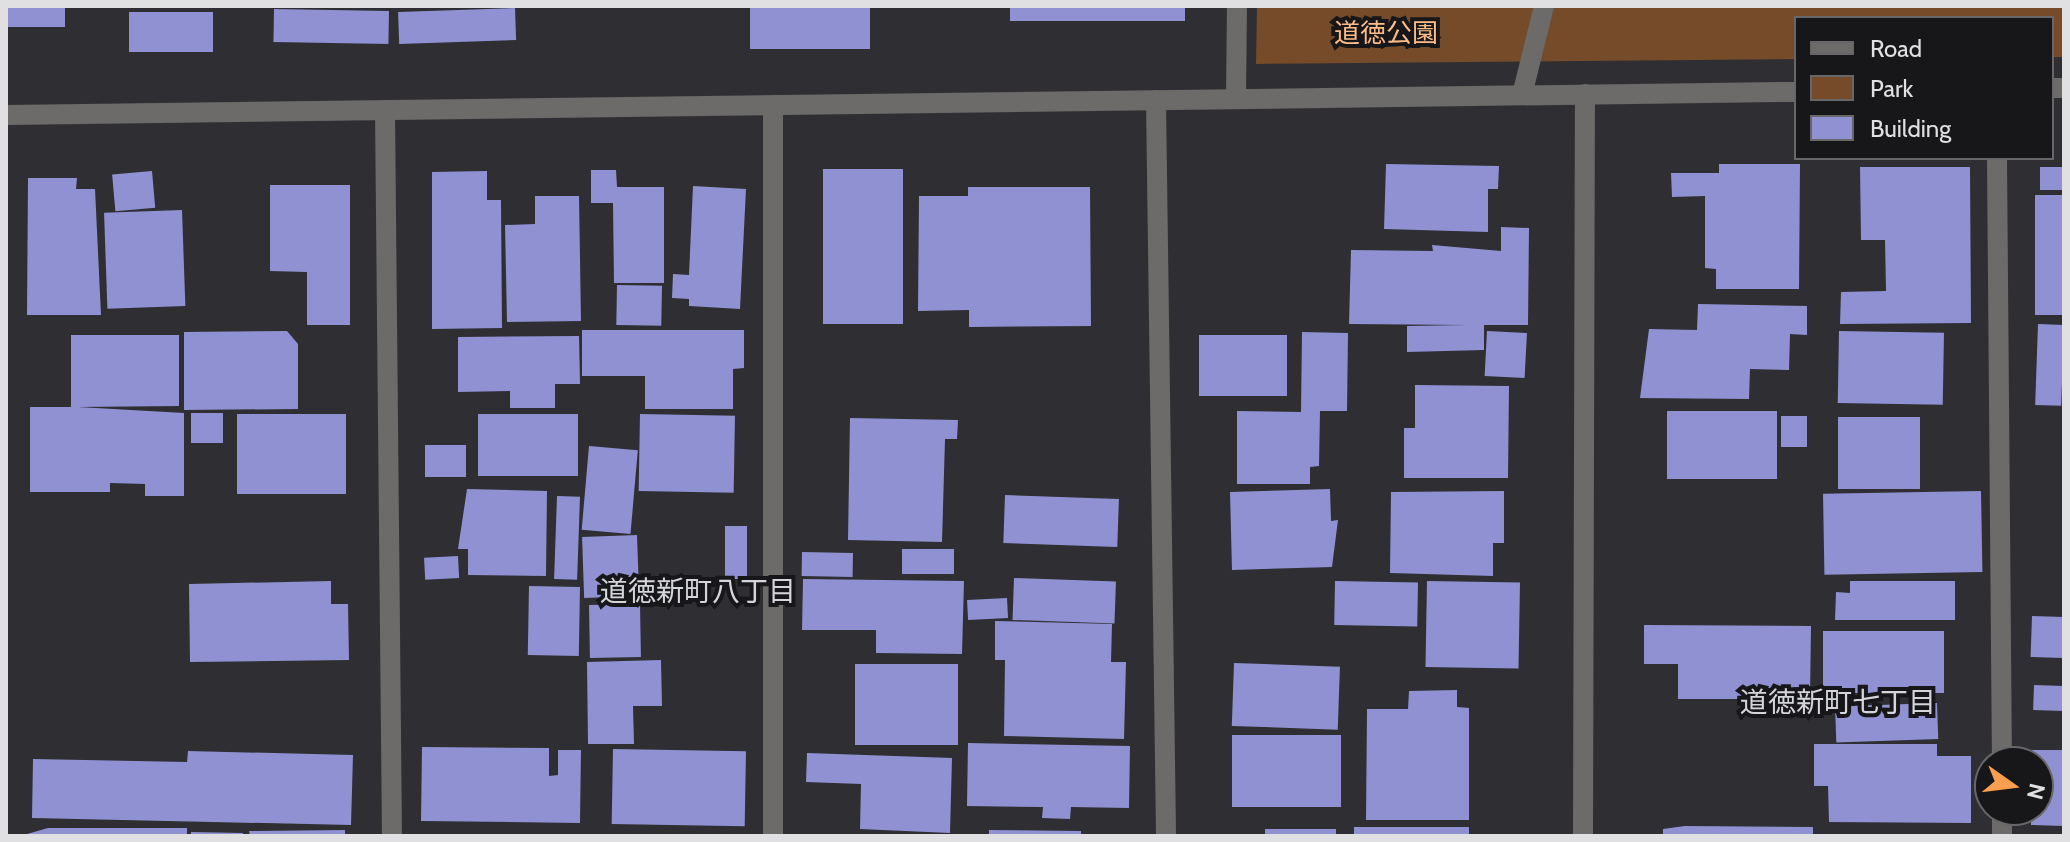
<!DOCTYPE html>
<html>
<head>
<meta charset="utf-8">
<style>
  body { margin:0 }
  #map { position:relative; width:2070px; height:842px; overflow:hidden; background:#2f2f33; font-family:Cabin,"Noto Sans JP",sans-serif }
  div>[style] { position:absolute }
  .green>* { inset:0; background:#754b29 }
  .building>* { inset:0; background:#8f91d2; transform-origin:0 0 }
  .lane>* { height:20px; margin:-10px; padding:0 10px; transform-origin:10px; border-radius:10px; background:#6d6b69 }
  .street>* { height:20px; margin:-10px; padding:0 10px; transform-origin:10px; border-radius:10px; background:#6d6b69 }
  span { translate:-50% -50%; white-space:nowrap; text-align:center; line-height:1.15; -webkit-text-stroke:8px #171719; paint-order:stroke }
  .park-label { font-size:26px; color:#febc89 }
  .neighbourhood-label { font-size:28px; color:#d4d5da }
  .frame { position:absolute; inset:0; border:8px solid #e0e0e3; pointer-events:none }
  .legend { position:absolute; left:1794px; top:16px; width:260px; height:144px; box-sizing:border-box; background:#171719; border:2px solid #67676a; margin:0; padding:10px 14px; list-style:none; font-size:24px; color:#e0e0e3 }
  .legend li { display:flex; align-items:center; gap:16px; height:40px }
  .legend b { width:40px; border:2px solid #67676a }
  .north { position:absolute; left:1974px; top:746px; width:80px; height:80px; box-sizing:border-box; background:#171719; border:2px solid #67676a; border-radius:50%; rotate:104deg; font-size:22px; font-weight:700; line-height:32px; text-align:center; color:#e0e0e3 }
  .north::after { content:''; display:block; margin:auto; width:28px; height:36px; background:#fa9f4f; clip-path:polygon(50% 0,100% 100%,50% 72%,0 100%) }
</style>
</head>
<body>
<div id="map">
  <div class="green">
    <div style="clip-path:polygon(1257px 6px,2064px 6px,2064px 57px,2052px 57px,2052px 18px,1796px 18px,1796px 59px,1256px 64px)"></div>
  </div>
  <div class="building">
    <div style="left:6px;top:6px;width:59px;height:21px"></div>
    <div style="left:750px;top:6px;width:120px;height:43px"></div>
    <div style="left:1010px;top:6px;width:175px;height:15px"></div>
    <div style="left:515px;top:8px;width:32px;height:117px;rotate:88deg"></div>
    <div style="left:274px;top:9px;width:115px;height:33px;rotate:1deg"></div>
    <div style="left:213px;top:12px;width:40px;height:84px;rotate:90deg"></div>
    <div style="clip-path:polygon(1386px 164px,1499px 166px,1498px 189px,1488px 189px,1488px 232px,1384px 229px)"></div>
    <div style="clip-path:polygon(1719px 164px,1800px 164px,1799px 289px,1716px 289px,1716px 269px,1705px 268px,1705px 196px,1672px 197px,1671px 173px,1719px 173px)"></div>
    <div style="clip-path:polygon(1860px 167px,1970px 167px,1971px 323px,1840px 324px,1841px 292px,1886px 291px,1885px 240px,1861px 240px)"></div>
    <div style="left:2040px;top:167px;width:24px;height:23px"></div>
    <div style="left:823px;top:169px;width:80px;height:155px"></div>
    <div style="clip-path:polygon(591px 170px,616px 170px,617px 187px,664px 187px,664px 283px,614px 283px,613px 203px,591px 203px)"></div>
    <div style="left:152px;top:171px;width:37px;height:40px;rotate:85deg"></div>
    <div style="clip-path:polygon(487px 171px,487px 200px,501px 200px,502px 328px,432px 329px,432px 172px)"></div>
    <div style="clip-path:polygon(28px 178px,77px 178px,76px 189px,95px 189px,101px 315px,27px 315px)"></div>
    <div style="clip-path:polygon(270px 185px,350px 185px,350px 325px,307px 325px,307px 272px,270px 271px)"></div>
    <div style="clip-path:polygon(693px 186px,746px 189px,740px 309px,689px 306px,689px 299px,672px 298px,673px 274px,689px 275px)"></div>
    <div style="clip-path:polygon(968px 187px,1090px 187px,1091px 326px,969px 327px,969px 310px,918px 311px,919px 196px,968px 196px)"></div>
    <div style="left:2035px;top:195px;width:29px;height:120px"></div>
    <div style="clip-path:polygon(535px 196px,579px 196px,581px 321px,507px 322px,505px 225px,535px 224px)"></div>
    <div style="left:182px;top:210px;width:96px;height:78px;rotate:88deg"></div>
    <div style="clip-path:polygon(1501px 227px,1529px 228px,1528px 325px,1484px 325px,1484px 350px,1407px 352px,1407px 326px,1467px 325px,1349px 324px,1351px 250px,1433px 251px,1432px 245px,1501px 251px)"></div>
    <div style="left:617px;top:285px;width:45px;height:40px;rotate:1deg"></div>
    <div style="clip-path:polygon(1698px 304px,1807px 306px,1807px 335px,1790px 334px,1789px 370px,1750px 369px,1749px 399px,1640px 398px,1649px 329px,1697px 330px)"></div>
    <div style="left:2038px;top:324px;width:26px;height:81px;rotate:2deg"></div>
    <div style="clip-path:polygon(582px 330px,744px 330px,744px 368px,733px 369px,733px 409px,645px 409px,645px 376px,582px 376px)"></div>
    <div style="clip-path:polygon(287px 331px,298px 344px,298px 409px,184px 410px,184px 332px)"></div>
    <div style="left:1487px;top:331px;width:40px;height:45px;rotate:3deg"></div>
    <div style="left:1839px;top:331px;width:105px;height:72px;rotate:1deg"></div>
    <div style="clip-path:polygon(1302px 332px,1348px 333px,1347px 411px,1320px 411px,1319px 466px,1310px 467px,1310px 484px,1237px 484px,1237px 411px,1301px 412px)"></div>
    <div style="clip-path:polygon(71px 335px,179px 335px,179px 406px,78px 407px,184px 413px,184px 496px,145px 496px,145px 484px,110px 483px,110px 492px,30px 492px,30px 407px,71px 407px)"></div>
    <div style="left:1287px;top:335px;width:61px;height:88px;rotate:90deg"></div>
    <div style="clip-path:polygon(579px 336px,580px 384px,555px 384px,555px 408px,510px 408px,510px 391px,458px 392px,458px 337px)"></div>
    <div style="clip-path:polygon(1415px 385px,1509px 386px,1508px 478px,1404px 478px,1404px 428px,1415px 428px)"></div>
    <div style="left:1667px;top:411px;width:110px;height:68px"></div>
    <div style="left:191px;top:413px;width:32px;height:30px"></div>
    <div style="left:237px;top:414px;width:109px;height:80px"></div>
    <div style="left:578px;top:414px;width:62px;height:100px;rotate:90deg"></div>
    <div style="left:640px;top:414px;width:95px;height:77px;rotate:1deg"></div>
    <div style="left:1781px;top:416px;width:26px;height:31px"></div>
    <div style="left:1838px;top:417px;width:82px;height:72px"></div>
    <div style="clip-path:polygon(850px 418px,958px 420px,957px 439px,945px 439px,942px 542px,848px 540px)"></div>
    <div style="left:425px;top:445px;width:41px;height:32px"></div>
    <div style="left:589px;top:446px;width:49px;height:84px;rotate:5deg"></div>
    <div style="clip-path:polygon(467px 489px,547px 491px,546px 576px,468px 575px,468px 549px,458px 549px)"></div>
    <div style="clip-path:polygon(1330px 489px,1331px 521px,1338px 520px,1332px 567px,1232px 570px,1230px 492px)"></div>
    <div style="clip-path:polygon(1504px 491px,1504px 543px,1493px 543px,1493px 576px,1390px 573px,1391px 492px)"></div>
    <div style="left:1981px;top:491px;width:81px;height:158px;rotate:89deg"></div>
    <div style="left:1005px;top:495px;width:114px;height:48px;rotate:2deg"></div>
    <div style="left:557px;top:496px;width:23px;height:83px;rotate:2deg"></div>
    <div style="left:725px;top:526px;width:22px;height:53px"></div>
    <div style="left:637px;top:535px;width:61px;height:55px;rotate:88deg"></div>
    <div style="left:902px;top:549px;width:52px;height:25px"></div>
    <div style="left:802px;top:552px;width:51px;height:24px;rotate:1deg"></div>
    <div style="left:458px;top:556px;width:22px;height:34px;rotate:87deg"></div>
    <div style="left:1014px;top:578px;width:102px;height:42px;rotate:2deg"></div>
    <div style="clip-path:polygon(803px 579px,964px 581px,962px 654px,876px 653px,876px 630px,802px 630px)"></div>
    <div style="clip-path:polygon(331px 581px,331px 604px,348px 604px,349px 660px,190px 662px,189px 584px)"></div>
    <div style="left:1335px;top:581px;width:83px;height:44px;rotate:1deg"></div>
    <div style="left:1427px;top:581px;width:93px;height:86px;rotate:1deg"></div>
    <div style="clip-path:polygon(1850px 581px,1955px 581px,1955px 620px,1835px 620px,1836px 592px,1850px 593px)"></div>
    <div style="left:529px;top:586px;width:51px;height:69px;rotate:1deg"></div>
    <div style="left:1007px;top:598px;width:20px;height:40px;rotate:87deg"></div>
    <div style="left:640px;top:604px;width:53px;height:51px;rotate:89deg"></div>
    <div style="left:2032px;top:616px;width:32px;height:41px;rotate:2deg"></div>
    <div style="clip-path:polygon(995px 621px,1112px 624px,1111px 662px,1126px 662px,1124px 739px,1004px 736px,1005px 660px,995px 660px)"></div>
    <div style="clip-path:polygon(1644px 625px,1811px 626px,1810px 699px,1678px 699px,1678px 664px,1644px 664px)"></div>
    <div style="left:1823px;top:631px;width:121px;height:62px"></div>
    <div style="clip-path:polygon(661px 660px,662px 706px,633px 706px,634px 744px,588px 744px,587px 662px)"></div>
    <div style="left:1234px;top:663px;width:106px;height:63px;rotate:2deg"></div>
    <div style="left:855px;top:664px;width:103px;height:81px"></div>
    <div style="left:2034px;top:685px;width:30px;height:25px;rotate:2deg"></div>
    <div style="clip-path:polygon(1457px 690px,1457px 707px,1469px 708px,1469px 820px,1366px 820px,1367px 709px,1408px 709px,1409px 691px)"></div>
    <div style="left:1937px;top:703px;width:36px;height:102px;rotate:88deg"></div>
    <div style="left:1232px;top:735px;width:109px;height:72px"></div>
    <div style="clip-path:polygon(968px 743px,1130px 746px,1129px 808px,1071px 807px,1070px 819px,1042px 818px,1043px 807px,967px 806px)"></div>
    <div style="clip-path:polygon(1814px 744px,1937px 744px,1937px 756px,1971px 756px,1971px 823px,1829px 822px,1828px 786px,1814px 786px)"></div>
    <div style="clip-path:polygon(422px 747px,549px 748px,549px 776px,558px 775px,558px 750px,581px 750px,580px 823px,421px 821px)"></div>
    <div style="left:613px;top:749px;width:133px;height:75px;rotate:1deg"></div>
    <div style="clip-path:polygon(2032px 750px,2064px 750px,2064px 826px,2031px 825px,2031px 810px,2038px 810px)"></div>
    <div style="clip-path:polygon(188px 751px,353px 755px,351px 825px,32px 818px,33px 759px,187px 762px)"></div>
    <div style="clip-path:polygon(807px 753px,952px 758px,950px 833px,860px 829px,861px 784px,806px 782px)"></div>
    <div style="clip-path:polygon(1685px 826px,1813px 827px,1813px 836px,1663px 836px,1663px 829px)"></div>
    <div style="left:1354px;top:827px;width:115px;height:9px"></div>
    <div style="clip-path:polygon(48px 828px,187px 828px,187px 836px,20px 836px)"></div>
    <div style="left:1265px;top:829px;width:71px;height:7px"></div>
    <div style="clip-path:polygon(345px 830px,345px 836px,250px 836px,249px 831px)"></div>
    <div style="clip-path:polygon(989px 830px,1081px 831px,1081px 836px,989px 836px)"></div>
    <div style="clip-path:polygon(191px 832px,243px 833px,243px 836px,191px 836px)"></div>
  </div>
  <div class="lane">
    <div style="left:1522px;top:95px;width:92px;rotate:-76.1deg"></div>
  </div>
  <div class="street">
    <div style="left:2052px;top:88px;width:12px"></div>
    <div style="left:1236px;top:99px;width:93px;rotate:-89.4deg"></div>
    <div style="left:1156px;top:100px;width:736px;rotate:89.22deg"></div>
    <div style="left:773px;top:105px;width:731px;rotate:90deg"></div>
    <div style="left:385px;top:110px;width:726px;rotate:89.45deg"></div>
    <div style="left:6px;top:115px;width:1790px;rotate:-0.74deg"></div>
    <div style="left:1997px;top:158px;width:604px;rotate:89.53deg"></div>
    <div style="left:2002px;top:810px;width:26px;rotate:90deg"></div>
    <div style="left:1583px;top:836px;width:742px;rotate:-89.85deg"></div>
  </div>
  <div class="park-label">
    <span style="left:1386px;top:34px">道徳公園</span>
  </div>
  <div class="neighbourhood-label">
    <span style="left:698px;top:591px">道徳新町八丁目</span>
    <span style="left:1838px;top:702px">道徳新町七丁目</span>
  </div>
  <div class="frame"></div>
  <ul class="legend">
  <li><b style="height:10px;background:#6d6b69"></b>Road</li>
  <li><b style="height:22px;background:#754b29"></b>Park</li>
  <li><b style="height:22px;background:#8f91d2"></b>Building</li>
  </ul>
  <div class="north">N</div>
</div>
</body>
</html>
